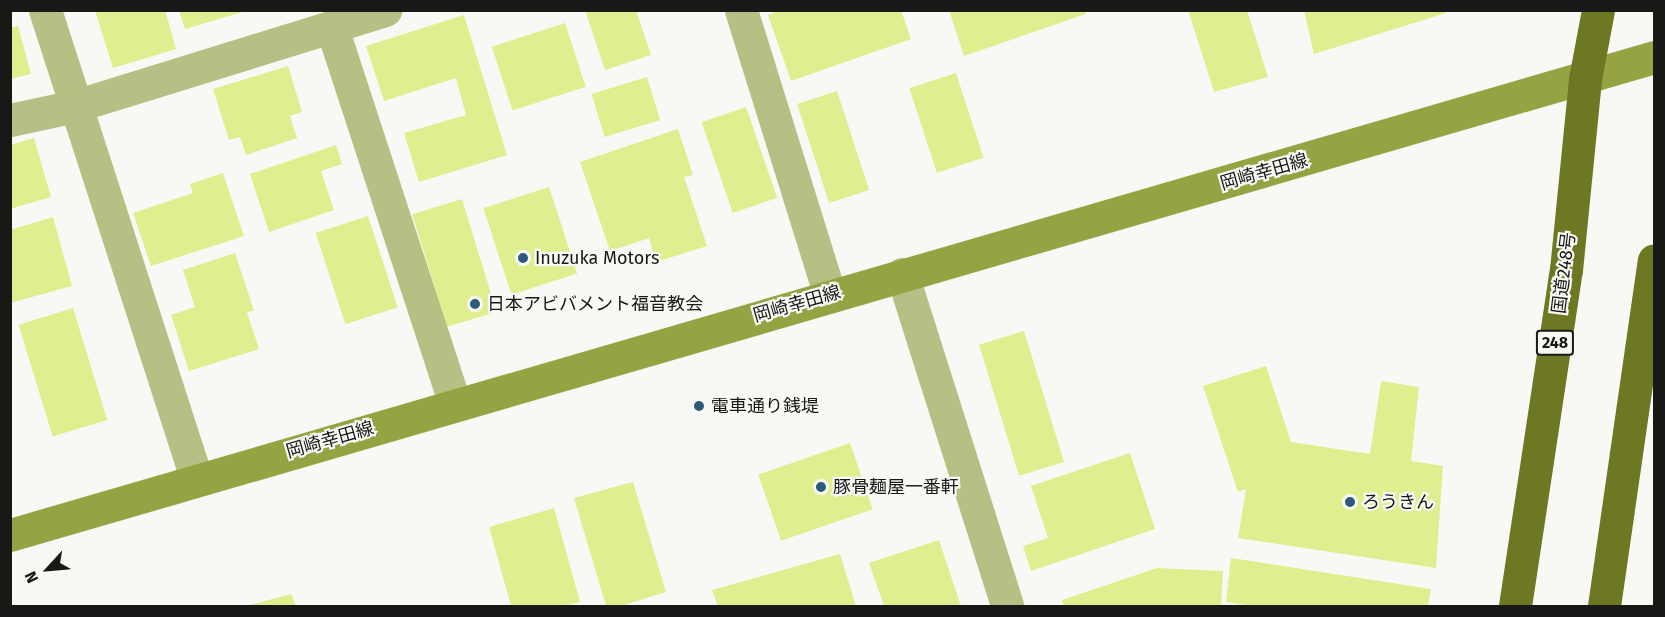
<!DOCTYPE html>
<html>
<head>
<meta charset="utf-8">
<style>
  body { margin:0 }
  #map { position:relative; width:1665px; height:617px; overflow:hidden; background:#f8f9f5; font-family:"Fira Sans","Noto Sans JP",sans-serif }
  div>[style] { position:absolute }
  .building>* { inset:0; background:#dfee8f; transform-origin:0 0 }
  .street>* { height:33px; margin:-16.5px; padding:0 16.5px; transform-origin:16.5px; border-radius:16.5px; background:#b6c084 }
  .secondary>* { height:33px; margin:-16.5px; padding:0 16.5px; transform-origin:16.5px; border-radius:16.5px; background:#96a342 }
  .highway>* { height:33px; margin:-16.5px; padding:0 16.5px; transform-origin:16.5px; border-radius:16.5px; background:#6e7823 }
  .dots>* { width:16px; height:16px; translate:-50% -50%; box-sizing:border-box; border:3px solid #f8f9f5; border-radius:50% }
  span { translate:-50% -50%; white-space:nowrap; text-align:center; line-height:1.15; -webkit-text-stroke:4.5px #f8f9f5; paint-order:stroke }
  .shield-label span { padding:2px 4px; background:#f8f9f5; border:2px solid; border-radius:4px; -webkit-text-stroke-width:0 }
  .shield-label { font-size:16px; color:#181917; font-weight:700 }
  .street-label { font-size:18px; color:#181917 }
  .poi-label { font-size:18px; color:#181917 }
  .left { translate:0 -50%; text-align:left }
  .frame { position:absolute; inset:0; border:12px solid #181917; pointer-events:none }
  .north { position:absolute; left:18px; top:539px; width:60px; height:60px; -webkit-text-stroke:4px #f8f9f5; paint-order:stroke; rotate:244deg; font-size:16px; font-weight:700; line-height:24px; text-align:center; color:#181917 }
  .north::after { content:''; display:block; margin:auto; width:21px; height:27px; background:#181917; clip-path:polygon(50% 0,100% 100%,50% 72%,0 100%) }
</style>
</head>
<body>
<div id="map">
  <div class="building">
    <div style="clip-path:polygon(95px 10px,165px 10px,176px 49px,113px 68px)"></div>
    <div style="clip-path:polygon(179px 10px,246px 10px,246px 11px,185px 29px)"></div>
    <div style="clip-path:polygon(585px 10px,636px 10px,651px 55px,605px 70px)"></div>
    <div style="clip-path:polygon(782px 10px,901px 10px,911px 39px,791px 81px,768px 15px)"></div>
    <div style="clip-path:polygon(949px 10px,1085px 10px,1086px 14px,964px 56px)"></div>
    <div style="clip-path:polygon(1188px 10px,1247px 10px,1268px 77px,1214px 92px)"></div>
    <div style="clip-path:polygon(1304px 10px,1445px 10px,1446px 13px,1314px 54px)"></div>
    <div style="clip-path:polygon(464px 15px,507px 155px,419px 182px,404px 133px,466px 115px,456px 78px,384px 101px,366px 46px)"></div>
    <div style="left:565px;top:23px;width:67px;height:77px;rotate:72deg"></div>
    <div style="clip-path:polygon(18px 26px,31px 74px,10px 79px,10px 28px)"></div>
    <div style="clip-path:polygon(288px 66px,302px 112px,290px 116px,297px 138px,246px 155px,240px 137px,229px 140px,213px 89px)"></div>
    <div style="left:956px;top:73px;width:89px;height:49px;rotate:72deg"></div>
    <div style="left:647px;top:77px;width:45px;height:58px;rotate:73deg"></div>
    <div style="left:837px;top:91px;width:104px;height:42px;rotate:72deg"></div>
    <div style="left:746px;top:107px;width:96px;height:47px;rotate:71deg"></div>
    <div style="clip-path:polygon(678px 129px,693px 175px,684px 177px,707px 246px,656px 262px,649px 238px,610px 251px,580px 162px)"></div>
    <div style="clip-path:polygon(34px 138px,51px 197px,10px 209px,10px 145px)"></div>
    <div style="clip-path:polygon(336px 145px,342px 164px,321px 171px,334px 210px,269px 232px,250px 174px)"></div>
    <div style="clip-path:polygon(223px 173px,244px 236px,151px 266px,133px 213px,193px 193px,190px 184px)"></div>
    <div style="left:549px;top:187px;width:91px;height:69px;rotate:72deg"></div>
    <div style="left:462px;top:199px;width:118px;height:52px;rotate:73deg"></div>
    <div style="left:368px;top:216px;width:96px;height:55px;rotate:72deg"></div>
    <div style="clip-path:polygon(53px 217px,72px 286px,10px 303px,10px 230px)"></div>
    <div style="clip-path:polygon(235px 253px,254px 311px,247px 312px,259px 349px,189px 371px,171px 315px,195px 307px,183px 270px)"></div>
    <div style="left:73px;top:308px;width:117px;height:57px;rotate:73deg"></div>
    <div style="left:1024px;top:331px;width:137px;height:47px;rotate:73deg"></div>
    <div style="clip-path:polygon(1266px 366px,1291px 442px,1370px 454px,1381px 381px,1419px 387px,1411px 461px,1443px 466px,1436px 568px,1238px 538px,1246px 489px,1238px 492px,1203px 386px)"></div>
    <div style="left:850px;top:443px;width:70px;height:97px;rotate:71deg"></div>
    <div style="clip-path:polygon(1130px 453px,1155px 529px,1031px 571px,1023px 546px,1048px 538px,1031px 486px)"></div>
    <div style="clip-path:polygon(633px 482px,666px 592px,621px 606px,606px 606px,574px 498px)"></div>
    <div style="clip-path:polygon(554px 508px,580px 602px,563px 606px,511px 606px,489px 527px)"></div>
    <div style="clip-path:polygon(939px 540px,961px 606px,884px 606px,869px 563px)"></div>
    <div style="clip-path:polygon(840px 554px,856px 606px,718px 606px,712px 590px)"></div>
    <div style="clip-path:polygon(1231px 558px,1431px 589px,1428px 606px,1251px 606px,1226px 602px)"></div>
    <div style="clip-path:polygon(1157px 568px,1223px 571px,1221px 606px,1064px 606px,1062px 600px)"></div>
    <div style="clip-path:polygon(291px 594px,296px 606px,247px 606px)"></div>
  </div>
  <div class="street">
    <div style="left:45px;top:10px;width:494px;rotate:72.1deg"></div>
    <div style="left:741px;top:10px;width:299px;rotate:72.7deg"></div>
    <div style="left:332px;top:28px;width:396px;rotate:71.9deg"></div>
    <div style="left:10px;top:120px;width:66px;rotate:-12.2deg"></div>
    <div style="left:75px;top:106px;width:325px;rotate:-17.2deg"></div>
    <div style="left:902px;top:274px;width:348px;rotate:72.4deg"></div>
  </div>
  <div class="secondary">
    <div style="left:10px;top:535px;width:1712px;rotate:-16.21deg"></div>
  </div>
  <div class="highway">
    <div style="left:1515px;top:606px;width:340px;rotate:-81.4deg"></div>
    <div style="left:1566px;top:270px;width:192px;rotate:-84.3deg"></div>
    <div style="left:1585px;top:79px;width:70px;rotate:-79.3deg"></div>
    <div style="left:1604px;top:606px;width:349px;rotate:-81.8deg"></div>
  </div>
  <div class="dots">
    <div style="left:523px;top:258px;background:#2c5b7a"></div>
    <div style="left:475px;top:304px;background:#2c5b7a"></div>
    <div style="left:699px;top:406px;background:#2c5b7a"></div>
    <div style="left:821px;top:487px;background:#2c5b7a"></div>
    <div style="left:1350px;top:502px;background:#2c5b7a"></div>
  </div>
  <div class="shield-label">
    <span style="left:1555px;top:343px">248</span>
  </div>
  <div class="street-label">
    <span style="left:1264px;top:172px;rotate:-16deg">岡崎幸田線</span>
    <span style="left:1564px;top:273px;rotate:-83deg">国道248号</span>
    <span style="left:797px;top:304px;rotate:-16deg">岡崎幸田線</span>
    <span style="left:330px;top:440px;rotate:-16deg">岡崎幸田線</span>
  </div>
  <div class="poi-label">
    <span class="left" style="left:535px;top:258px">Inuzuka Motors</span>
    <span class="left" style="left:487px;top:304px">日本アビバメント福音教会</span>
    <span class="left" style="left:711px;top:406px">電車通り銭堤</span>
    <span class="left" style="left:833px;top:487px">豚骨麺屋一番軒</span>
    <span class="left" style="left:1362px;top:502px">ろうきん</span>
  </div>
  <div class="frame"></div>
  <div class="north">N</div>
</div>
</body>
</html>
